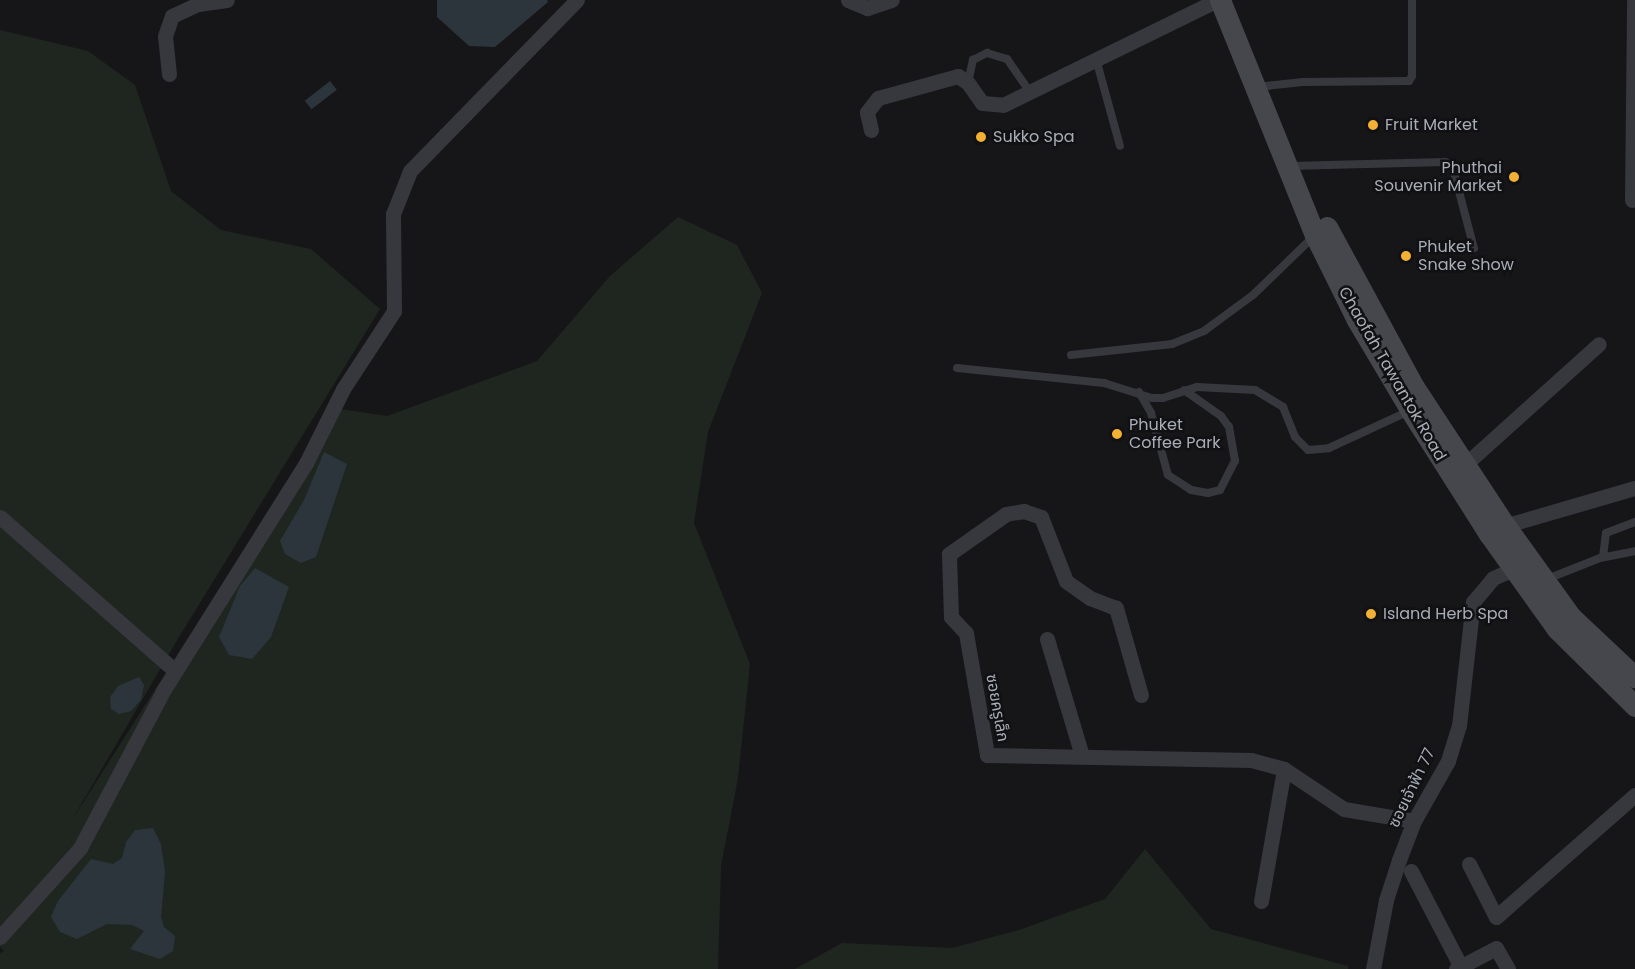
<!DOCTYPE html>
<html>
<head>
<meta charset="utf-8">
<style>
  body { margin:0 }
  #map { position:relative; width:1635px; height:969px; overflow:hidden; background:#161618; font-family:Poppins,"Noto Sans Thai",sans-serif }
  div>[style] { position:absolute }
  .green>* { inset:0; background:#1e261f }
  .water>* { inset:0; background:#2c353c; transform-origin:0 0 }
  .service>* { height:8px; margin:-4px; padding:0 4px; transform-origin:4px; border-radius:4px; background:#37383d }
  .minor>* { height:15px; margin:-7.5px; padding:0 7.5px; transform-origin:7.5px; border-radius:7.5px; background:#37383d }
  .secondary>* { height:21px; margin:-10.5px; padding:0 10.5px; transform-origin:10.5px; border-radius:10.5px; background:#45474d }
  .dots>* { width:16px; height:16px; translate:-50% -50%; box-sizing:border-box; border:3px solid #111113; border-radius:50% }
  span { translate:-50% -50%; white-space:nowrap; text-align:center; line-height:1.15; -webkit-text-stroke:5px #111113; paint-order:stroke }
  .poi-label { font-size:16px; color:#a8adb8 }
  .left { translate:0 -50%; text-align:left }
  .right { translate:-100% -50%; text-align:right }
  .street-label { font-size:16px; color:#a8adb8 }
</style>
</head>
<body>
<div id="map">
  <div class="green">
    <div style="clip-path:polygon(0 30px,88px 51px,135px 85px,171px 191px,221px 230px,311px 249px,380px 309px,176px 642px,72px 820px,334px 408px,387px 416px,537px 361px,610px 276px,678px 217px,737px 245px,762px 293px,708px 432px,694px 523px,750px 664px,738px 778px,721px 866px,718px 969px,0 969px,0 953px,4px 951px,0 947px)"></div>
    <div style="clip-path:polygon(1145px 849px,1211px 929px,1348px 966px,1348px 969px,795px 969px,842px 943px,952px 948px,1019px 930px,1105px 899px)"></div>
  </div>
  <div class="water">
    <div style="clip-path:polygon(437px 0,547px 0,548px 2px,495px 47px,469px 46px,437px 17px)"></div>
    <div style="left:330px;top:81px;width:11px;height:32px;rotate:52deg"></div>
    <div style="clip-path:polygon(324px 452px,347px 464px,316px 557px,301px 563px,285px 554px,280px 541px,304px 500px)"></div>
    <div style="clip-path:polygon(255px 568px,289px 587px,271px 637px,252px 659px,229px 655px,219px 637px,240px 586px)"></div>
    <div style="clip-path:polygon(139px 677px,144px 685px,141px 700px,131px 711px,119px 714px,111px 709px,110px 697px,118px 686px)"></div>
    <div style="clip-path:polygon(153px 828px,161px 844px,165px 872px,161px 917px,164px 927px,175px 936px,173px 951px,160px 959px,130px 949px,144px 931px,132px 925px,107px 924px,77px 939px,60px 932px,51px 917px,58px 901px,91px 859px,113px 864px,122px 858px,126px 842px,135px 830px)"></div>
  </div>
  <div class="service">
    <div style="left:1096px;top:59px;width:90px;rotate:74.6deg"></div>
    <div style="left:968px;top:83px;width:24px;rotate:-78deg"></div>
    <div style="left:973px;top:60px;width:16px;rotate:-27deg"></div>
    <div style="left:987px;top:53px;width:21px;rotate:17deg"></div>
    <div style="left:1007px;top:59px;width:40px;rotate:55.1deg"></div>
    <div style="left:1257px;top:87px;width:46px;rotate:-6.2deg"></div>
    <div style="left:1303px;top:82px;width:106px;rotate:-0.5deg"></div>
    <div style="left:1409px;top:81px;width:6px;rotate:-59deg"></div>
    <div style="left:1412px;top:76px;width:76px;rotate:-90deg"></div>
    <div style="left:1289px;top:166px;width:156px;rotate:-1.5deg"></div>
    <div style="left:1445px;top:162px;width:8px;rotate:23deg"></div>
    <div style="left:1452px;top:165px;width:86px;rotate:75.2deg"></div>
    <div style="left:1071px;top:355px;width:102px;rotate:-6.2deg"></div>
    <div style="left:1172px;top:344px;width:35px;rotate:-22deg"></div>
    <div style="left:1204px;top:331px;width:61px;rotate:-36.3deg"></div>
    <div style="left:1253px;top:295px;width:85px;rotate:-44deg"></div>
    <div style="left:957px;top:368px;width:148px;rotate:5.8deg"></div>
    <div style="left:1104px;top:383px;width:50px;rotate:17.4deg"></div>
    <div style="left:1152px;top:398px;width:11px"></div>
    <div style="left:1163px;top:398px;width:36px;rotate:-18deg"></div>
    <div style="left:1197px;top:387px;width:58px;rotate:3deg"></div>
    <div style="left:1255px;top:390px;width:33px;rotate:31deg"></div>
    <div style="left:1283px;top:407px;width:32px;rotate:68deg"></div>
    <div style="left:1295px;top:437px;width:18px;rotate:45deg"></div>
    <div style="left:1308px;top:450px;width:21px;rotate:-5deg"></div>
    <div style="left:1329px;top:448px;width:88px;rotate:-24.8deg"></div>
    <div style="left:1139px;top:392px;width:24px;rotate:60deg"></div>
    <div style="left:1151px;top:413px;width:64px;rotate:74.7deg"></div>
    <div style="left:1168px;top:475px;width:27px;rotate:33deg"></div>
    <div style="left:1191px;top:490px;width:17px;rotate:10deg"></div>
    <div style="left:1208px;top:493px;width:12px;rotate:-14deg"></div>
    <div style="left:1220px;top:490px;width:33px;rotate:-63deg"></div>
    <div style="left:1235px;top:461px;width:35px;rotate:-100deg"></div>
    <div style="left:1229px;top:427px;width:14px;rotate:-126deg"></div>
    <div style="left:1221px;top:416px;width:45px;rotate:-144.9deg"></div>
    <div style="left:1603px;top:557px;width:24px;rotate:-83deg"></div>
    <div style="left:1606px;top:533px;width:31px;rotate:-21deg"></div>
    <div style="left:1547px;top:579px;width:57px;rotate:-21.6deg"></div>
    <div style="left:1600px;top:558px;width:36px;rotate:-11deg"></div>
  </div>
  <div class="minor">
    <div style="left:848px;top:0;width:21px;rotate:23deg"></div>
    <div style="left:867px;top:8px;width:26px;rotate:-18deg"></div>
    <div style="left:169px;top:74px;width:38px;rotate:-96deg"></div>
    <div style="left:165px;top:36px;width:21px;rotate:-71deg"></div>
    <div style="left:172px;top:16px;width:29px;rotate:-25deg"></div>
    <div style="left:198px;top:4px;width:29px;rotate:-8deg"></div>
    <div style="left:871px;top:130px;width:18px;rotate:-103deg"></div>
    <div style="left:867px;top:112px;width:18px;rotate:-52deg"></div>
    <div style="left:878px;top:98px;width:83px;rotate:-15.4deg"></div>
    <div style="left:958px;top:76px;width:12px;rotate:35deg"></div>
    <div style="left:968px;top:83px;width:24px;rotate:55deg"></div>
    <div style="left:982px;top:103px;width:21px;rotate:5deg"></div>
    <div style="left:1003px;top:105px;width:238px;rotate:-26.1deg"></div>
    <div style="left:1632px;top:200px;width:200px;rotate:-89.4deg"></div>
    <div style="left:1459px;top:470px;width:188px;rotate:-42deg"></div>
    <div style="left:0;top:517px;width:233px;rotate:41.3deg"></div>
    <div style="left:1497px;top:528px;width:144px;rotate:-16.2deg"></div>
    <div style="left:1047px;top:639px;width:122px;rotate:73.3deg"></div>
    <div style="left:1141px;top:695px;width:91px;rotate:-106deg"></div>
    <div style="left:1116px;top:608px;width:28px;rotate:-159deg"></div>
    <div style="left:1090px;top:598px;width:29px;rotate:-145deg"></div>
    <div style="left:1066px;top:581px;width:69px;rotate:-111.3deg"></div>
    <div style="left:1041px;top:517px;width:18px;rotate:-161deg"></div>
    <div style="left:1024px;top:511px;width:18px;rotate:171deg"></div>
    <div style="left:1006px;top:514px;width:70px;rotate:144.9deg"></div>
    <div style="left:949px;top:554px;width:63px;rotate:88.2deg"></div>
    <div style="left:951px;top:617px;width:22px;rotate:47deg"></div>
    <div style="left:966px;top:633px;width:124px;rotate:80.2deg"></div>
    <div style="left:987px;top:755px;width:264px;rotate:1.1deg"></div>
    <div style="left:1251px;top:760px;width:34px;rotate:15deg"></div>
    <div style="left:1284px;top:769px;width:72px;rotate:33.7deg"></div>
    <div style="left:1344px;top:809px;width:71px;rotate:9.7deg"></div>
    <div style="left:1469px;top:864px;width:59px;rotate:63deg"></div>
    <div style="left:1496px;top:917px;width:185px;rotate:-41.3deg"></div>
    <div style="left:1411px;top:871px;width:108px;rotate:62.5deg"></div>
    <div style="left:1261px;top:901px;width:134px;rotate:-80.1deg"></div>
    <div style="left:0;top:937px;width:120px;rotate:-48deg"></div>
    <div style="left:80px;top:848px;width:178px;rotate:-62.1deg"></div>
    <div style="left:163px;top:691px;width:269px;rotate:-57.9deg"></div>
    <div style="left:306px;top:463px;width:83px;rotate:-63.4deg"></div>
    <div style="left:343px;top:389px;width:93px;rotate:-56.8deg"></div>
    <div style="left:394px;top:311px;width:97px;rotate:-90.6deg"></div>
    <div style="left:393px;top:214px;width:46px;rotate:-68.4deg"></div>
    <div style="left:410px;top:171px;width:239px;rotate:-45.7deg"></div>
    <div style="left:1373px;top:969px;width:70px;rotate:-79.3deg"></div>
    <div style="left:1386px;top:900px;width:42px;rotate:-72deg"></div>
    <div style="left:1399px;top:860px;width:42px;rotate:-69deg"></div>
    <div style="left:1414px;top:821px;width:69px;rotate:-60.5deg"></div>
    <div style="left:1448px;top:761px;width:37px;rotate:-73deg"></div>
    <div style="left:1459px;top:726px;width:125px;rotate:-83.6deg"></div>
    <div style="left:1473px;top:602px;width:31px;rotate:-50deg"></div>
    <div style="left:1493px;top:578px;width:22px;rotate:-24deg"></div>
    <div style="left:1456px;top:969px;width:45px;rotate:-27.7deg"></div>
    <div style="left:1496px;top:948px;width:24px;rotate:60deg"></div>
  </div>
  <div class="secondary">
    <div style="left:1220px;top:0;width:253px;rotate:68deg"></div>
    <div style="left:1315px;top:235px;width:95px;rotate:63.7deg"></div>
    <div style="left:1357px;top:320px;width:106px;rotate:59.3deg"></div>
    <div style="left:1411px;top:411px;width:146px;rotate:57.6deg"></div>
    <div style="left:1489px;top:534px;width:117px;rotate:54.4deg"></div>
    <div style="left:1557px;top:629px;width:110px;rotate:44.6deg"></div>
    <div style="left:1327px;top:227px;width:182px;rotate:61.5deg"></div>
    <div style="left:1414px;top:387px;width:164px;rotate:56.7deg"></div>
    <div style="left:1504px;top:524px;width:115px;rotate:54.2deg"></div>
    <div style="left:1571px;top:617px;width:88px;rotate:43.2deg"></div>
  </div>
  <div class="dots">
    <div style="left:1373px;top:125px;background:#f2b134"></div>
    <div style="left:981px;top:137px;background:#f2b134"></div>
    <div style="left:1514px;top:177px;background:#f2b134"></div>
    <div style="left:1406px;top:256px;background:#f2b134"></div>
    <div style="left:1117px;top:434px;background:#f2b134"></div>
    <div style="left:1371px;top:614px;background:#f2b134"></div>
  </div>
  <div class="poi-label">
    <span class="left" style="left:1385px;top:125px">Fruit Market</span>
    <span class="left" style="left:993px;top:137px">Sukko Spa</span>
    <span class="right" style="left:1502px;top:177px">Phuthai<br>Souvenir Market</span>
    <span class="left" style="left:1418px;top:256px">Phuket<br>Snake Show</span>
    <span class="left" style="left:1129px;top:434px">Phuket<br>Coffee Park</span>
    <span class="left" style="left:1383px;top:614px">Island Herb Spa</span>
  </div>
  <div class="street-label">
    <span style="left:1392px;top:374px;rotate:60deg">Chaofah Tawantok Road</span>
    <span style="left:997px;top:708px;rotate:80deg">ซอยครูเล็ก</span>
    <span style="left:1412px;top:788px;rotate:-64deg">ซอยเจ้าฟ้า 77</span>
  </div>
</div>
</body>
</html>
